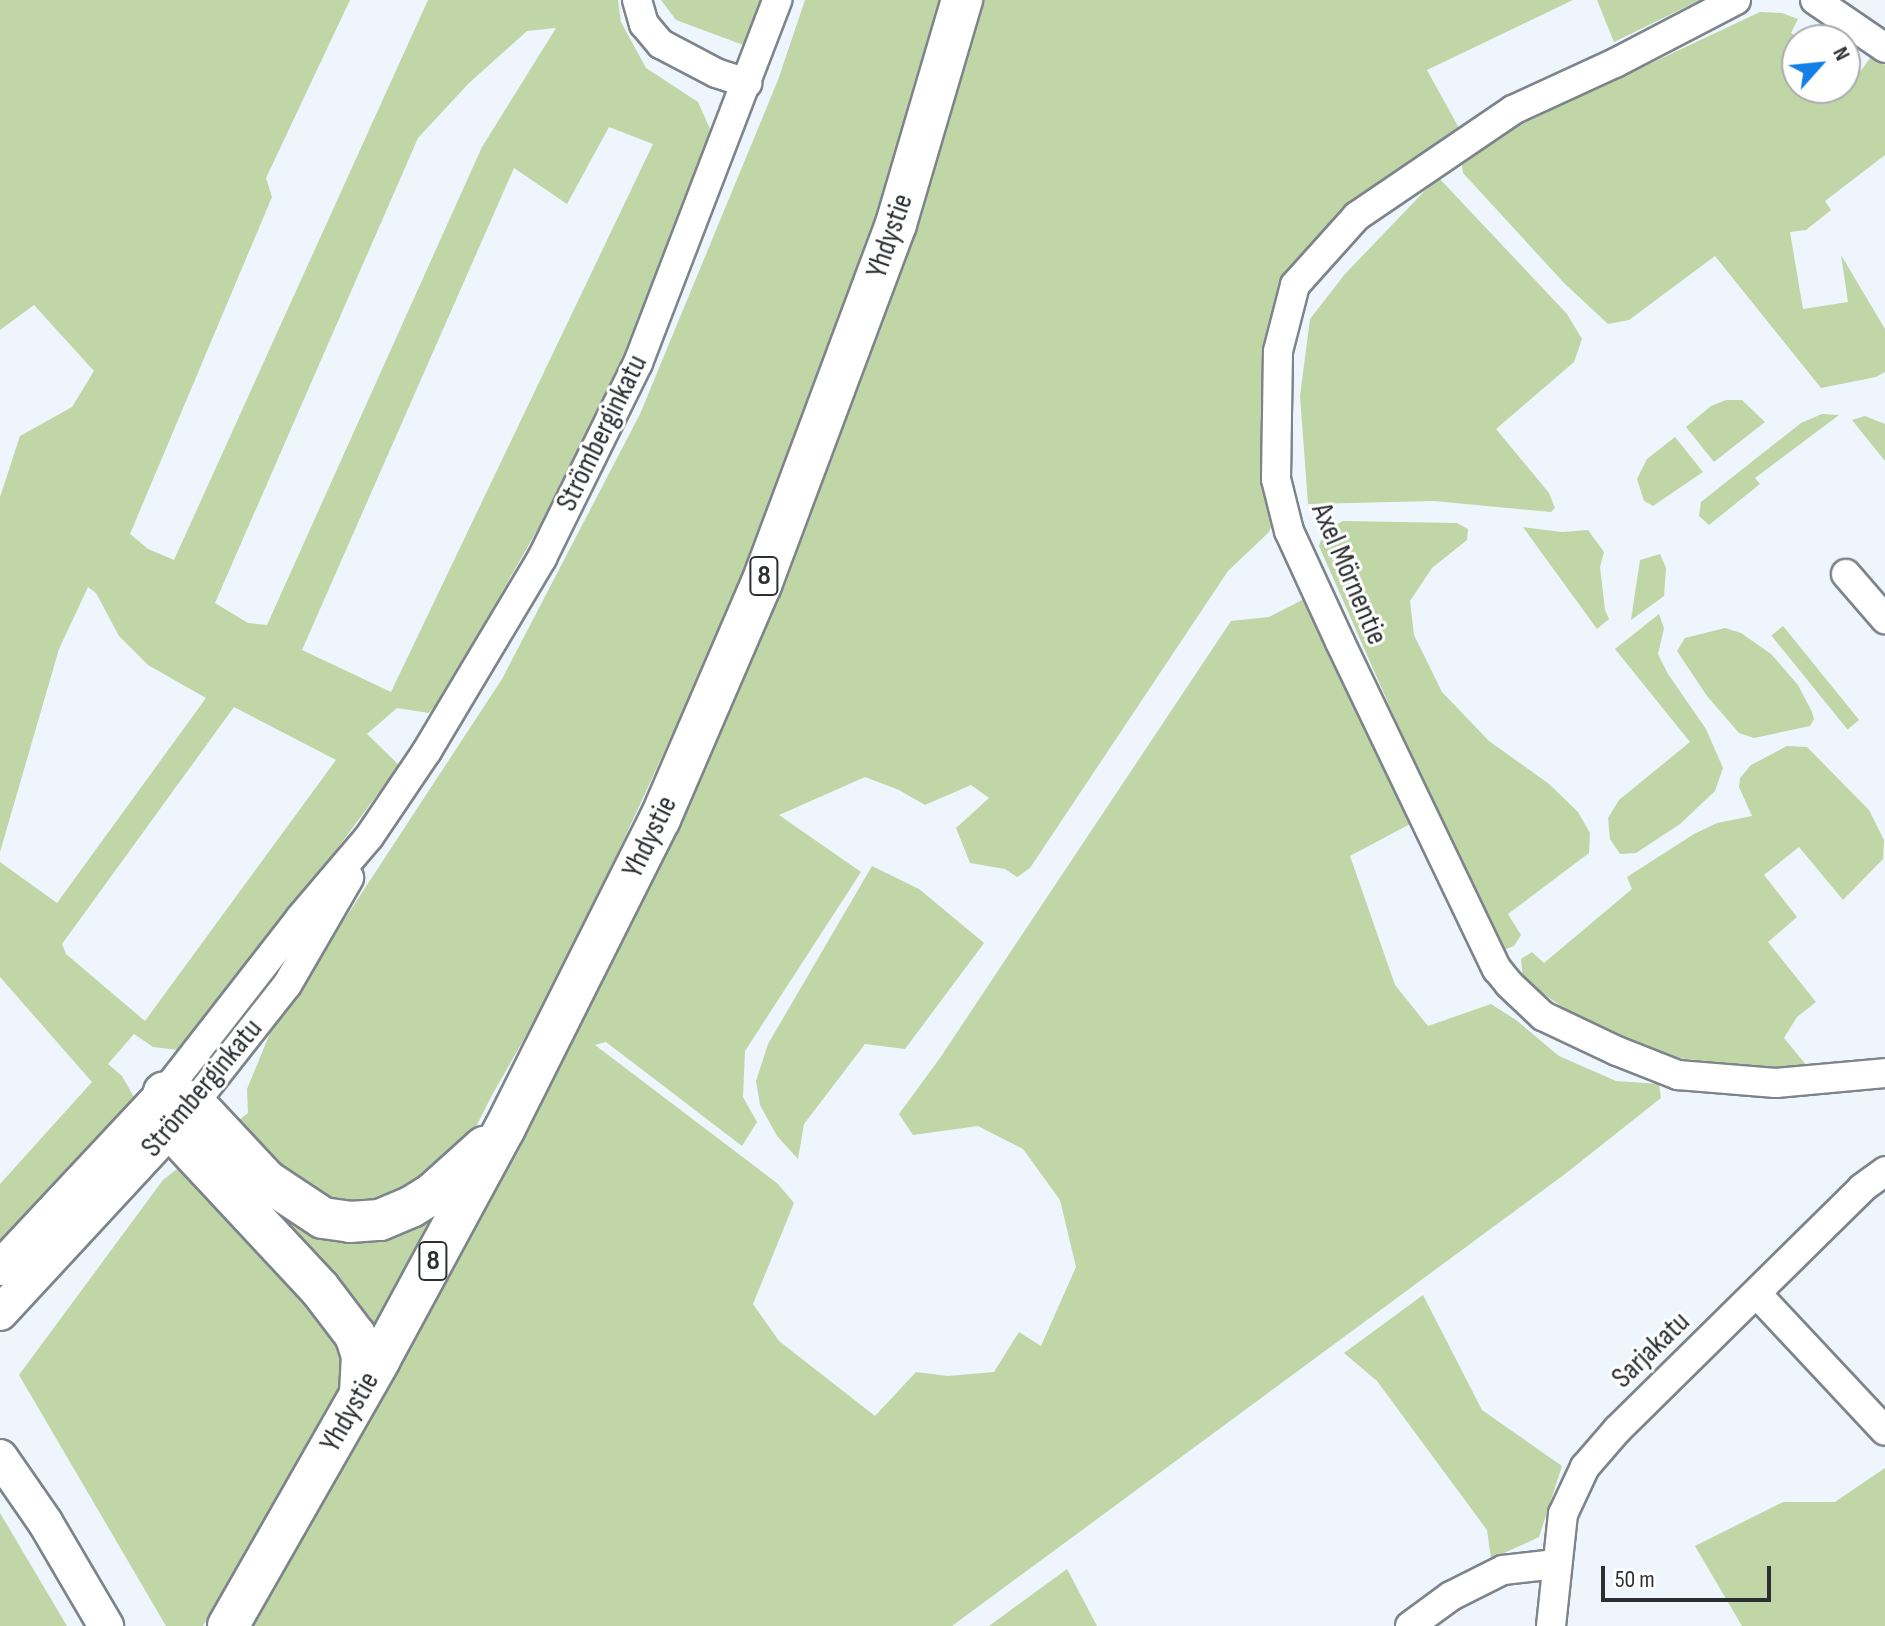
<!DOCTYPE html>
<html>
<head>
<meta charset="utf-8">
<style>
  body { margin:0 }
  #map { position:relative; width:1885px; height:1626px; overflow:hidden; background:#eef5fc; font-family:"Sofia Sans Condensed",sans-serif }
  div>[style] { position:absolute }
  .green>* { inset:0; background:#c0d6a6; transform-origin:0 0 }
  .roads { filter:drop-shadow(2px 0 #7e848b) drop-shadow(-2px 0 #7e848b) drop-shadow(0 2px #7e848b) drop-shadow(0 -2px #7e848b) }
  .minor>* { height:28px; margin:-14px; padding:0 14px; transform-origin:14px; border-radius:14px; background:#fff }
  .major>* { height:34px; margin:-17px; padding:0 17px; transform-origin:17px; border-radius:17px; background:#fff }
  .highway>* { height:40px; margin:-20px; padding:0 20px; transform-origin:20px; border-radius:20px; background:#fff }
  span { translate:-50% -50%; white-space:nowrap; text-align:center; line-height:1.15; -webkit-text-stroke:6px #fff; paint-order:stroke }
  .shield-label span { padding:2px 6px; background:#fff; border:2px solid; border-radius:6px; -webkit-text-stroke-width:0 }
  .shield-label { font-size:28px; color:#2d3033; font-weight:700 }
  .street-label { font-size:30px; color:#2d3033 }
  .north { position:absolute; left:1781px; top:24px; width:80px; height:80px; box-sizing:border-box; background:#fff; border:2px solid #abacad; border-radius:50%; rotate:63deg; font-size:22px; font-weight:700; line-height:32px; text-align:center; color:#2d3033 }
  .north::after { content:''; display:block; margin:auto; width:28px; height:36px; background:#147fe7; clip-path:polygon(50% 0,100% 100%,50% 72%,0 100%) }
  .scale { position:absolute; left:1601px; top:1566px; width:170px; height:36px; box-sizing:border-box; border:4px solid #2d3033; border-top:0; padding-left:10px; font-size:24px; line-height:28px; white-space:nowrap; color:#2d3033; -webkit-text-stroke:6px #fff; paint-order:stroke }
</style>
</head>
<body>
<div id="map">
  <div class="green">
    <div style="clip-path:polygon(evenodd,0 0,350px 0,266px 178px,272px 197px,130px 534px,148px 549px,174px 560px,428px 0,618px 0,621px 22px,646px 68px,698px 102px,710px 129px,708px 147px,617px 370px,549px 509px,442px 698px,429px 713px,397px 708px,367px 734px,399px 765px,188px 1051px,153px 1047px,134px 1034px,108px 1064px,122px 1076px,134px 1097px,130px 1115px,0 1255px,0 1184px,92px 1082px,0 977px,0 862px,57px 903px,206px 698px,148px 665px,119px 636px,96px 593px,88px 587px,59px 649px,0 852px,0 497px,20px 436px,72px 407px,94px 371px,34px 305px,0 330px,0 0,556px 28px,482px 147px,267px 625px,248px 623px,215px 603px,418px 138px,469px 83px,527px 31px,556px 28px,0 0,609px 127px,653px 144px,391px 692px,302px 650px,514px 168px,567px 204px,609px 127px,0 0,234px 707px,336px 760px,145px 1021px,66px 954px,62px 944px,234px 707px)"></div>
    <div style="clip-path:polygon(661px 0,763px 0,746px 46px,676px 20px)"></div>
    <div style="clip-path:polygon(805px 0,945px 0,887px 193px,804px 419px,706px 661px,567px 963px,491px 1097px,386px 1305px,203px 1626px,166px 1626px,19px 1375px,163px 1180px,248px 1113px,247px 1089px,270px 1033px,502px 679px,640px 414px,778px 80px)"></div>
    <div style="clip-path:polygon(984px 0,1573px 0,1427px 70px,1459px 128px,1359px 207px,1288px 287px,1277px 514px,1269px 532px,1228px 571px,1030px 868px,1017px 877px,1005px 869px,970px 863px,956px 828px,989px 798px,971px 785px,925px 805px,899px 790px,865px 777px,779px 815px,861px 872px,745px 1051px,743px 1097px,757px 1122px,742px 1146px,606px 1042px,595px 1045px,778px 1184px,794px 1203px,753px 1304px,779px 1341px,875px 1416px,916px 1372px,948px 1376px,994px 1372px,1019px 1332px,1041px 1346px,1076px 1267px,1060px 1200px,1023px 1149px,978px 1126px,913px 1135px,899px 1114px,940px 1058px,1231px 621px,1269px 617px,1304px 599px,1410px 824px,1350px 856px,1395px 985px,1428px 1026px,1491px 1004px,1516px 1020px,1559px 1056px,1616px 1081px,1659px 1084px,1661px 1098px,1565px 1174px,952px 1626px,252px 1626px,434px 1301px,569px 1048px,661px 859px,769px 615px,886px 312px)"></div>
    <div style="clip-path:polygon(1597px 0,1700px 0,1614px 42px)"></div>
    <div style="clip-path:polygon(1760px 12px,1782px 13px,1798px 19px,1791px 33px,1802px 40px,1797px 40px,1797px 88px,1845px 88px,1845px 67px,1858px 75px,1870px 58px,1885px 65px,1885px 155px,1825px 201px,1831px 210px,1806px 230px,1790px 232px,1803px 309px,1848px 302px,1841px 255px,1885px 329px,1885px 372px,1876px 377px,1821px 388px,1715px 256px,1629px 320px,1608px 324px,1564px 283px,1463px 173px,1461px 159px,1477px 145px)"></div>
    <div style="clip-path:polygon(1438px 177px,1567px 314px,1582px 339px,1574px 362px,1496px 429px,1549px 493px,1555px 508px,1551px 512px,1434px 501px,1308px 504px,1300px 396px,1310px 319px,1345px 274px)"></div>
    <div style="clip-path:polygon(1726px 400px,1742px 400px,1765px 422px,1714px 462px,1686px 427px,1711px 406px)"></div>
    <div style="clip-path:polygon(1822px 414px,1839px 415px,1755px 478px,1760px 484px,1709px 525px,1699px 516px,1701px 502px,1801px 423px)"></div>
    <div style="clip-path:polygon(1865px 416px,1885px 424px,1885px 461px,1852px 420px)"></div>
    <div style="clip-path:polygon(1675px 437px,1703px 472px,1653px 506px,1644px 501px,1637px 479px,1647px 459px)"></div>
    <div style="clip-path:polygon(1343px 521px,1457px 523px,1468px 529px,1467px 540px,1432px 568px,1410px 601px,1414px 635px,1442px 692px,1489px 741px,1549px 784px,1578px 812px,1590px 833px,1589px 853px,1508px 914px,1521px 935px,1514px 946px,1503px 950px,1493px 941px,1319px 546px,1324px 531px)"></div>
    <div style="clip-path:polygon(1523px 527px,1562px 532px,1588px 530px,1604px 552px,1600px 567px,1605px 610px,1609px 619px,1597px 629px)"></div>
    <div style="clip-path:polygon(1660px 554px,1666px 568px,1664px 596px,1631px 620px,1640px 560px)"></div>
    <div style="clip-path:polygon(1659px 614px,1664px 628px,1658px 654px,1668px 674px,1706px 729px,1723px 768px,1715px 791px,1680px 824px,1636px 853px,1620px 854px,1610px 839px,1608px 818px,1619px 800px,1690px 742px,1615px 649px)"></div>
    <div style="left:1783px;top:626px;width:121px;height:15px;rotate:51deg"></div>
    <div style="clip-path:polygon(1725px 628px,1741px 633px,1771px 654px,1798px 685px,1812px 712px,1814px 719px,1810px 726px,1754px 738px,1739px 733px,1707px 696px,1677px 651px,1685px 638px)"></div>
    <div style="clip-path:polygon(1787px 746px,1807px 747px,1869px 810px,1884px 840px,1883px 859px,1843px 900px,1799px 847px,1764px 875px,1797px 917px,1768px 942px,1816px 1002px,1797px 1017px,1784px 1038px,1811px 1071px,1666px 1057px,1605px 1036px,1523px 980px,1521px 959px,1532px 952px,1544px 963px,1632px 889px,1627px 877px,1694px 834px,1717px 823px,1752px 816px,1739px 787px,1740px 778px,1751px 765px)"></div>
    <div style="clip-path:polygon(872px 866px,919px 889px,984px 943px,905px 1049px,865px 1044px,804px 1124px,798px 1159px,777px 1136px,760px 1105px,756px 1081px,768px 1044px)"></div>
    <div style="clip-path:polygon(1423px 1295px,1482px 1410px,1562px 1466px,1539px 1537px,1491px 1559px,1487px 1530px,1377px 1381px,1344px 1353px)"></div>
    <div style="clip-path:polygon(1885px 1468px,1885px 1626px,1742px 1626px,1695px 1546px,1783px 1502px,1835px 1502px)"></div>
    <div style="clip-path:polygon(0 1513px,67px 1626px,0 1626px)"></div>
    <div style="clip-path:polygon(1067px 1569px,1097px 1626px,989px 1626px)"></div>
  </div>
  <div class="roads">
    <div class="minor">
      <div style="left:637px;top:0;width:25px;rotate:74deg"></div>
      <div style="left:644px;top:24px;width:26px;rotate:50deg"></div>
      <div style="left:661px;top:44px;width:62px;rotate:27.8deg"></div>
      <div style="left:716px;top:73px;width:33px;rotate:18deg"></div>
      <div style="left:1736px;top:0;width:136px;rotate:152.5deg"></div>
      <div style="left:1615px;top:63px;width:112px;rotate:155.3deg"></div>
      <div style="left:1513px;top:110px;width:189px;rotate:145.8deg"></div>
      <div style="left:1357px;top:216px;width:93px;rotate:131.9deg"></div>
      <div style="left:1295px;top:285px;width:68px;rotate:104.4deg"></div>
      <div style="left:1278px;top:351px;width:128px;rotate:90.9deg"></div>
      <div style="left:1276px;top:479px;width:54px;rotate:76deg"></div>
      <div style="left:1289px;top:531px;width:122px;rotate:65.3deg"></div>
      <div style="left:1340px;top:642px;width:363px;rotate:64.4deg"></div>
      <div style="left:1497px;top:969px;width:19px;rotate:51deg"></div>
      <div style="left:1509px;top:984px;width:47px;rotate:43.3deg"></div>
      <div style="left:1543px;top:1016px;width:82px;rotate:25.3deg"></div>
      <div style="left:1617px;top:1051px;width:66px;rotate:21.5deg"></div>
      <div style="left:1678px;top:1075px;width:98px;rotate:4.7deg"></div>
      <div style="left:1776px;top:1083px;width:109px;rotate:-5.2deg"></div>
      <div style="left:1815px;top:0;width:85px;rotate:34.4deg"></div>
      <div style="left:1846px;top:574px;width:60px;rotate:49.1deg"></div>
      <div style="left:164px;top:1093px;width:222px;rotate:-52.1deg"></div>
      <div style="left:300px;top:918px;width:106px;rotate:-49.6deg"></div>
      <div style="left:369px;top:837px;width:104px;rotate:-56deg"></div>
      <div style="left:427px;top:751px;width:225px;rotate:-59.2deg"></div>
      <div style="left:542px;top:558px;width:217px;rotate:-63.8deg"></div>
      <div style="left:638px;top:363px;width:389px;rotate:-69deg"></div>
      <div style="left:194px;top:1103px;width:150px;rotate:-51.8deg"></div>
      <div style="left:287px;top:985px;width:124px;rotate:-59.9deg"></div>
      <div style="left:1757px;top:1294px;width:187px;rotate:46.9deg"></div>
      <div style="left:1410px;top:1626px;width:51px;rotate:-36.2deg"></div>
      <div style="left:1451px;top:1596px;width:58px;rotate:-26.6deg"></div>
      <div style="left:1503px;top:1570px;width:53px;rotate:-6.5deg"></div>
      <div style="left:1551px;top:1626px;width:113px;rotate:-83.9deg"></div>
      <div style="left:1563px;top:1514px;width:52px;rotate:-64.9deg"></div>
      <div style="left:1585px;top:1467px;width:49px;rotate:-49.1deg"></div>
      <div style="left:1617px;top:1430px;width:344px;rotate:-44.6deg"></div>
      <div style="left:1862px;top:1188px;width:29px;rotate:-36deg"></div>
    </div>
    <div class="major">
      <div style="left:0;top:1268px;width:240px;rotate:-46.9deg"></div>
      <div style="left:0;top:1313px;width:275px;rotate:-47.2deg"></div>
      <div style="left:0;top:1457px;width:79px;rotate:55.3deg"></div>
      <div style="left:45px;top:1522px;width:121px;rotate:59.6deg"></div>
    </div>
    <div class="highway">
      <div style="left:360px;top:1393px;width:37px;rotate:-87deg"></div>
      <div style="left:362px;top:1356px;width:22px;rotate:-108deg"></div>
      <div style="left:355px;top:1335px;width:58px;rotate:-127.3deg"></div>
      <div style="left:320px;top:1289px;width:220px;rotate:-133deg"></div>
      <div style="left:170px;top:1128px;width:36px;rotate:-100deg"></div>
      <div style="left:164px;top:1093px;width:32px;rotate:18deg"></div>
      <div style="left:194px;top:1103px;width:107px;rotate:46.9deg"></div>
      <div style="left:267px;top:1181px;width:67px;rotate:33.5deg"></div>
      <div style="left:323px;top:1218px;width:27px;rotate:8deg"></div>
      <div style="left:350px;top:1222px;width:30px;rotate:-4deg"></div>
      <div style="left:380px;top:1220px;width:34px;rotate:-23deg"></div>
      <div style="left:411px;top:1207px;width:26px;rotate:-32deg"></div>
      <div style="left:433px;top:1193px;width:69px;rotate:-42deg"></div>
      <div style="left:228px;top:1626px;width:307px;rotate:-60.3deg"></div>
      <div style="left:380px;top:1359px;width:263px;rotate:-61.6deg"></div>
      <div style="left:505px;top:1128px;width:346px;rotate:-63.4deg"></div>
      <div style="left:660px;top:819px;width:255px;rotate:-66.7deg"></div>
      <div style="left:761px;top:585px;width:385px;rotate:-69.5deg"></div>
      <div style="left:896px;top:224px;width:234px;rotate:-73.6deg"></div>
    </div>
  </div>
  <div class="shield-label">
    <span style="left:764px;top:576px">8</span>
    <span style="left:433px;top:1261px">8</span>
  </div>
  <div class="street-label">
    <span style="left:890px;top:236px;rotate:-71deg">Yhdystie</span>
    <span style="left:602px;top:433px;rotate:-64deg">Strömberginkatu</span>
    <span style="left:1349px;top:574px;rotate:67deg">Axel Mörnentie</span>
    <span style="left:650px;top:837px;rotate:-64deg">Yhdystie</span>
    <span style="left:202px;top:1088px;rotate:-50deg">Strömberginkatu</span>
    <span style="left:1651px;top:1350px;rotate:-44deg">Sarjakatu</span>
    <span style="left:350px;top:1412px;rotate:-60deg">Yhdystie</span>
  </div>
  <div class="north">N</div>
  <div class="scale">50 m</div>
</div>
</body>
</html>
